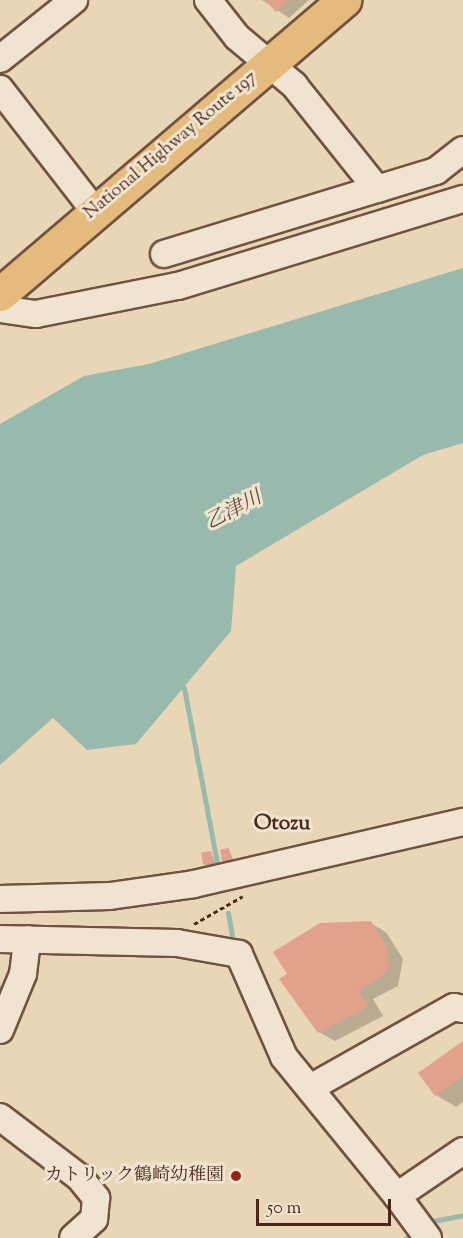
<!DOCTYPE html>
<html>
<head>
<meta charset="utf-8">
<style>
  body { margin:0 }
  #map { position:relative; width:463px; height:1238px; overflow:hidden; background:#e8d6b7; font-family:"Sorts Mill Goudy","Noto Serif JP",serif }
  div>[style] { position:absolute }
  .water>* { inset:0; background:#98b9ab }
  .shadow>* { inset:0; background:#0003 }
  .stream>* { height:5px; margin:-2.5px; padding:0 2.5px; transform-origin:2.5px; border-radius:2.5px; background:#98b9ab }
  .building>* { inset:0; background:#e1a18a; transform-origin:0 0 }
  .path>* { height:3px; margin-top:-1.5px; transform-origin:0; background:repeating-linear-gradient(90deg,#492619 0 4.5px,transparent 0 7.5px) }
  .roads { filter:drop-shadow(2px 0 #715240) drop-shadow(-2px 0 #715240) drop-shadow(0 2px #715240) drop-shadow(0 -2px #715240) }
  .minor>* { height:26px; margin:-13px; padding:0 13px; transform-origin:13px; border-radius:13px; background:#f0e4d0 }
  .highway>* { height:33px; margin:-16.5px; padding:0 16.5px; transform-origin:16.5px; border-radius:16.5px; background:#e4bb7c }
  .dots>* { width:16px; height:16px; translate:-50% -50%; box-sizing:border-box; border:3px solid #f0e4d0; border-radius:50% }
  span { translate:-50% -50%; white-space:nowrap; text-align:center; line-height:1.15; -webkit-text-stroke:6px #f0e4d0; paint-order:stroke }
  .street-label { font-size:18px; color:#492619 }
  .poi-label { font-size:18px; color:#492619 }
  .right { translate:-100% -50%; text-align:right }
  .water-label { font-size:20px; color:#5d4b3e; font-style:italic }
  .quarter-label { font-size:21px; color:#492619; font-weight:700 }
  .scale { position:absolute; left:256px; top:1199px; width:135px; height:27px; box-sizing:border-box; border:3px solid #492619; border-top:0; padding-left:8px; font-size:18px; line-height:21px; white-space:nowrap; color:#492619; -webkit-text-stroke:4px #f0e4d0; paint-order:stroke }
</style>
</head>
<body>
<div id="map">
  <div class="water">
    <div style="clip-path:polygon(463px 268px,463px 443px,423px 455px,236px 566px,231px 631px,136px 744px,87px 750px,53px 718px,0 765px,0 424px,84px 376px,149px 364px)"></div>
  </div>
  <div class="shadow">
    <div style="clip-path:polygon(262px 0,309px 0,289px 18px)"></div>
    <div style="clip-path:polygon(229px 850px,234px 861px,227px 863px,223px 861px)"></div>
    <div style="clip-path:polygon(211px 853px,216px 865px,208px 866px,204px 864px)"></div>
    <div style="clip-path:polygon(370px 923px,386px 932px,403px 959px,398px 986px,373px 999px,383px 1016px,335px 1041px,319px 1032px)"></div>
    <div style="clip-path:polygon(0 985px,5px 988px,0 1014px)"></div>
    <div style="clip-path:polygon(463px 1043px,463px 1102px,456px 1107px,436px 1095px)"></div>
  </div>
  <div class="stream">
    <div style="left:178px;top:684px;width:7px;rotate:34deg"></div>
    <div style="left:184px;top:688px;width:177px;rotate:79.3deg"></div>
    <div style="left:228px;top:913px;width:28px;rotate:80deg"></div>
    <div style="left:433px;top:1221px;width:31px;rotate:-11deg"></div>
    <div style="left:406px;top:1238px;width:4px;rotate:-34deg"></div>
  </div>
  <div class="building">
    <div style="clip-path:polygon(265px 0,289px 0,276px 12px)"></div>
    <div style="left:229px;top:848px;width:12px;height:9px;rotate:81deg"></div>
    <div style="left:211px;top:851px;width:12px;height:10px;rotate:81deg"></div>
    <div style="clip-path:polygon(371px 921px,388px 949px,389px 966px,382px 977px,359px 990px,368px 1007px,318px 1033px,279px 979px,287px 974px,273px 952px,320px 923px)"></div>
    <div style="clip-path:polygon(463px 1041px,463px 1076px,435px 1096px,418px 1073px)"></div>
  </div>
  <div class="path">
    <div style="left:194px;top:924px;width:56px;rotate:-29.7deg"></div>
  </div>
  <div class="roads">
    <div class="minor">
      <div style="left:208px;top:0;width:47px;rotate:51.9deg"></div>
      <div style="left:237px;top:37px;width:75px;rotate:40.1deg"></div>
      <div style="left:294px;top:85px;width:133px;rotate:51.4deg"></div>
      <div style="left:377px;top:189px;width:62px;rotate:-17deg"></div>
      <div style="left:436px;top:171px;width:34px;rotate:-38deg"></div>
      <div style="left:0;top:59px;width:95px;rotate:-38.6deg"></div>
      <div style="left:0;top:89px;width:153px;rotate:52.2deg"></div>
      <div style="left:164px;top:254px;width:223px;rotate:-17deg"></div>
      <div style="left:0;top:309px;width:36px;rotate:8deg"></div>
      <div style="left:36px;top:314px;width:145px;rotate:-11.2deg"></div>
      <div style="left:178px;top:286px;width:298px;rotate:-17deg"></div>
      <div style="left:0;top:899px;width:110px;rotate:-1.6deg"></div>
      <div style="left:110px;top:896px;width:85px;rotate:-8.1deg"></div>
      <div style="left:194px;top:884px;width:276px;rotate:-13deg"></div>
      <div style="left:0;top:939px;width:177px;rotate:1.3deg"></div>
      <div style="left:177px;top:943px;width:63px;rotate:10.1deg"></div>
      <div style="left:239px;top:954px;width:112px;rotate:66.4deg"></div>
      <div style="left:284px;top:1057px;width:179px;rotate:50.9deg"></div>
      <div style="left:0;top:1030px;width:61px;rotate:-67.7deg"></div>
      <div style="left:23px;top:974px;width:35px;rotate:-83deg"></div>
      <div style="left:310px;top:1088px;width:165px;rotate:-29.4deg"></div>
      <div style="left:454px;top:1007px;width:9px;rotate:13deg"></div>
      <div style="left:0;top:1117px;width:101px;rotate:37.3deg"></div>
      <div style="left:80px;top:1178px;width:26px;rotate:51deg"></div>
      <div style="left:96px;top:1198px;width:21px;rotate:95deg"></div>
      <div style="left:94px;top:1219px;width:28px;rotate:138deg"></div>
      <div style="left:428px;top:1238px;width:52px;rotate:-126.4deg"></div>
      <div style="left:397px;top:1196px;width:80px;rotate:-34.3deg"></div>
    </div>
    <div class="highway">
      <div style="left:0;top:294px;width:453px;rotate:-40.5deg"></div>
    </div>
  </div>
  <div class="dots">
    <div style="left:236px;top:1176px;background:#8f2418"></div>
  </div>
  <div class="street-label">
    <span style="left:171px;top:146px;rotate:-40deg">National Highway Route 197</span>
  </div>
  <div class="poi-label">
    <span class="right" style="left:224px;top:1176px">カトリック鶴崎幼稚園</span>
  </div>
  <div class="water-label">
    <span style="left:234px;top:511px;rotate:-28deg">乙津川</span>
  </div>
  <div class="quarter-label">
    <span style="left:282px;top:824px">Otozu</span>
  </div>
  <div class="scale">50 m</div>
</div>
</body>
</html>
